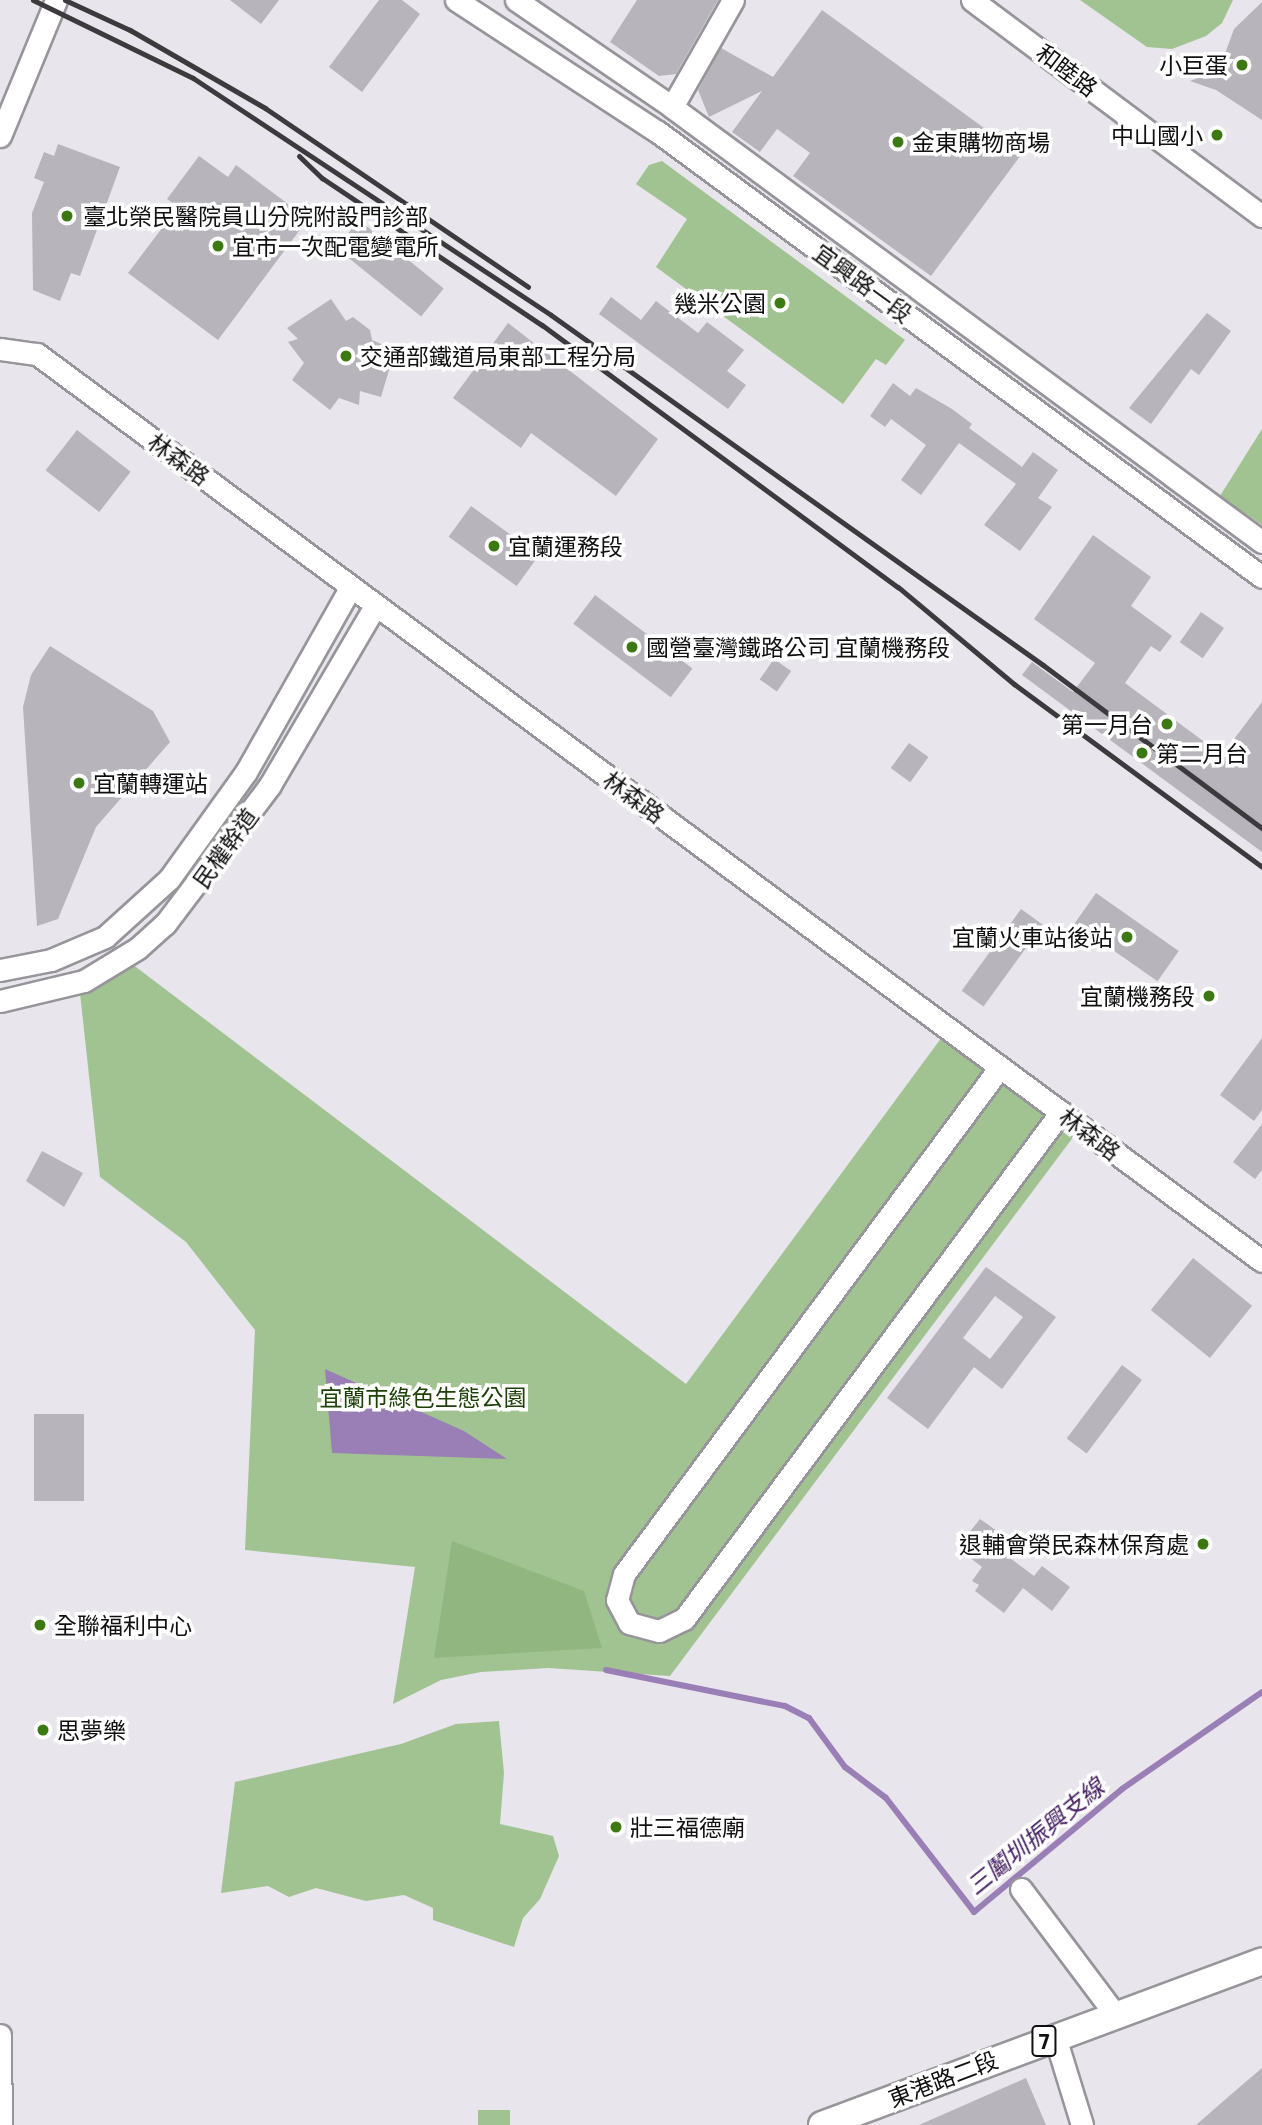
<!DOCTYPE html>
<html>
<head>
<meta charset="utf-8">
<style>
  body { margin:0 }
  #map { position:relative; width:1262px; height:2125px; overflow:hidden; background:#e8e5ec; font-family:"Exo 2","Noto Sans TC",sans-serif }
  div>[style] { position:absolute }
  .green>* { inset:0; background:#a1c391; transform-origin:0 0 }
  .forest>* { inset:0; background:#91b67f }
  .water>* { inset:0; background:#9a7fb6 }
  .stream>* { height:6px; margin:-3px; padding:0 3px; transform-origin:3px; border-radius:3px; background:#9a7fb6 }
  .building>* { inset:0; background:#b7b4bb; transform-origin:0 0 }
  .roads { filter:drop-shadow(2px 0 #97949b) drop-shadow(-2px 0 #97949b) drop-shadow(0 2px #97949b) drop-shadow(0 -2px #97949b) }
  .minor>* { height:21px; margin:-10.5px; padding:0 10.5px; transform-origin:10.5px; border-radius:10.5px; background:#fff }
  .major>* { height:26px; margin:-13px; padding:0 13px; transform-origin:13px; border-radius:13px; background:#fff }
  .rail>* { height:5px; margin:-2.5px; padding:0 2.5px; transform-origin:2.5px; border-radius:2.5px; background:#3c3a3d }
  .dots>* { width:19px; height:19px; translate:-50% -50%; box-sizing:border-box; border:4px solid #fff; border-radius:50% }
  span { translate:-50% -50%; white-space:nowrap; text-align:center; line-height:1.15; -webkit-text-stroke:7px #fff; paint-order:stroke }
  .shield-label span { padding:2px 5px; background:#fff; border:2px solid; border-radius:5px; -webkit-text-stroke-width:0 }
  .shield-label { font-size:21px; color:#100f11; font-weight:700 }
  .poi-label { font-size:23px; color:#100f11 }
  .right { translate:-100% -50%; text-align:right }
  .left { translate:0 -50%; text-align:left }
  .street-label { font-size:23px; color:#100f11 }
  .park-label { font-size:23px; color:#1e4107 }
  .water-label { font-size:24px; color:#421d60; font-style:italic }
</style>
</head>
<body>
<div id="map">
  <div class="green">
    <div style="clip-path:polygon(1080px 0,1233px 0,1222px 23px,1206px 36px,1172px 49px,1147px 47px)"></div>
    <div style="clip-path:polygon(662px 161px,905px 340px,886px 365px,876px 359px,843px 404px,656px 267px,687px 219px,636px 184px,649px 165px)"></div>
    <div style="clip-path:polygon(1262px 429px,1262px 525px,1220px 496px)"></div>
    <div style="clip-path:polygon(132px 964px,686px 1384px,942px 1037px,1074px 1136px,670px 1676px,548px 1668px,481px 1672px,441px 1680px,393px 1704px,415px 1567px,245px 1550px,255px 1330px,186px 1242px,100px 1177px,80px 993px)"></div>
    <div style="clip-path:polygon(499px 1721px,504px 1773px,500px 1824px,553px 1836px,559px 1856px,540px 1899px,523px 1918px,514px 1947px,433px 1920px,433px 1908px,404px 1895px,366px 1901px,316px 1888px,289px 1897px,268px 1886px,221px 1893px,235px 1782px,401px 1744px,456px 1724px)"></div>
    <div style="left:478px;top:2110px;width:32px;height:15px"></div>
  </div>
  <div class="forest">
    <div style="clip-path:polygon(452px 1541px,584px 1591px,602px 1648px,434px 1658px)"></div>
  </div>
  <div class="water">
    <div style="clip-path:polygon(325px 1369px,464px 1431px,507px 1459px,332px 1453px)"></div>
  </div>
  <div class="stream">
    <div style="left:606px;top:1670px;width:183px;rotate:11.4deg"></div>
    <div style="left:785px;top:1706px;width:27px;rotate:27deg"></div>
    <div style="left:809px;top:1718px;width:61px;rotate:53.7deg"></div>
    <div style="left:845px;top:1767px;width:51px;rotate:37.1deg"></div>
    <div style="left:886px;top:1798px;width:144px;rotate:52.3deg"></div>
    <div style="left:974px;top:1912px;width:192px;rotate:-39.7deg"></div>
    <div style="left:1122px;top:1789px;width:170px;rotate:-34.7deg"></div>
  </div>
  <div class="building">
    <div style="clip-path:polygon(230px 0,279px 0,261px 24px)"></div>
    <div style="clip-path:polygon(379px 0,402px 0,420px 14px,362px 92px,329px 67px)"></div>
    <div style="clip-path:polygon(637px 0,718px 0,676px 74px,659px 76px,610px 42px)"></div>
    <div style="clip-path:polygon(1262px 2px,1262px 120px,1216px 90px,1190px 81px,1219px 70px,1234px 29px)"></div>
    <div style="clip-path:polygon(822px 10px,1021px 155px,931px 276px,793px 176px,810px 153px,777px 129px,760px 152px,732px 132px,762px 91px,709px 117px,698px 90px,721px 48px,773px 77px)"></div>
    <div style="clip-path:polygon(58px 144px,120px 167px,80px 276px,71px 273px,60px 301px,33px 290px,32px 213px,44px 182px,34px 178px,44px 152px,54px 156px)"></div>
    <div style="clip-path:polygon(199px 156px,228px 177px,236px 165px,308px 219px,218px 340px,128px 273px,178px 207px,167px 199px)"></div>
    <div style="left:359px;top:220px;width:109px;height:36px;rotate:39deg"></div>
    <div style="clip-path:polygon(611px 297px,641px 320px,656px 301px,698px 333px,707px 322px,744px 350px,727px 371px,746px 385px,728px 409px,599px 314px)"></div>
    <div style="clip-path:polygon(331px 299px,346px 321px,353px 317px,370px 330px,372px 340px,395px 350px,381px 397px,360px 391px,359px 405px,339px 398px,330px 410px,292px 380px,304px 363px,288px 342px,298px 339px,287px 328px)"></div>
    <div style="clip-path:polygon(1207px 313px,1231px 331px,1199px 375px,1191px 369px,1151px 424px,1129px 408px)"></div>
    <div style="clip-path:polygon(508px 323px,658px 439px,616px 496px,531px 433px,521px 448px,453px 398px)"></div>
    <div style="clip-path:polygon(893px 383px,910px 396px,916px 388px,952px 409px,972px 424px,969px 428px,1022px 467px,1033px 452px,1058px 470px,1038px 498px,1052px 507px,1020px 551px,984px 525px,1016px 484px,959px 443px,921px 495px,901px 480px,926px 445px,891px 419px,885px 427px,870px 416px)"></div>
    <div style="left:77px;top:430px;width:68px;height:51px;rotate:38deg"></div>
    <div style="left:471px;top:506px;width:84px;height:38px;rotate:36deg"></div>
    <div style="clip-path:polygon(1093px 535px,1151px 577px,1131px 606px,1172px 636px,1160px 652px,1151px 646px,1125px 683px,1222px 755px,1262px 702px,1262px 852px,1022px 675px,1032px 662px,1073px 692px,1095px 663px,1034px 619px)"></div>
    <div style="left:595px;top:595px;width:122px;height:36px;rotate:37deg"></div>
    <div style="left:1201px;top:612px;width:28px;height:37px;rotate:35deg"></div>
    <div style="clip-path:polygon(50px 646px,153px 711px,170px 742px,96px 827px,58px 919px,37px 926px,23px 707px,31px 675px)"></div>
    <div style="left:774px;top:659px;width:21px;height:25px;rotate:35deg"></div>
    <div style="left:909px;top:743px;width:24px;height:31px;rotate:36deg"></div>
    <div style="left:1096px;top:893px;width:101px;height:37px;rotate:35deg"></div>
    <div style="left:1021px;top:909px;width:27px;height:101px;rotate:36deg"></div>
    <div style="clip-path:polygon(1262px 1038px,1262px 1110px,1254px 1121px,1220px 1095px)"></div>
    <div style="clip-path:polygon(1262px 1124px,1262px 1170px,1255px 1179px,1233px 1162px)"></div>
    <div style="clip-path:polygon(42px 1151px,83px 1173px,64px 1207px,26px 1181px)"></div>
    <div style="left:1193px;top:1258px;width:76px;height:67px;rotate:39deg"></div>
    <div style="clip-path:polygon(evenodd,986px 1267px,1056px 1317px,1002px 1389px,974px 1367px,928px 1429px,887px 1398px,986px 1267px,995px 1296px,1023px 1317px,990px 1359px,963px 1338px,995px 1296px)"></div>
    <div style="left:1122px;top:1365px;width:25px;height:92px;rotate:37deg"></div>
    <div style="left:34px;top:1414px;width:50px;height:87px"></div>
    <div style="clip-path:polygon(980px 1519px,1007px 1538px,998px 1549px,1034px 1576px,1042px 1566px,1070px 1587px,1052px 1611px,1023px 1588px,1004px 1613px,975px 1591px,979px 1585px,972px 1581px,982px 1567px,957px 1548px)"></div>
    <div style="clip-path:polygon(1262px 2068px,1262px 2125px,1196px 2125px,1235px 2091px)"></div>
    <div style="clip-path:polygon(1026px 2078px,1046px 2125px,919px 2125px)"></div>
  </div>
  <div class="roads">
    <div class="minor">
      <div style="left:456px;top:0;width:241px;rotate:33.2deg"></div>
      <div style="left:658px;top:132px;width:750px;rotate:36.38deg"></div>
      <div style="left:516px;top:0;width:189px;rotate:34.4deg"></div>
      <div style="left:672px;top:107px;width:733px;rotate:36.4deg"></div>
      <div style="left:972px;top:0;width:362px;rotate:36.7deg"></div>
      <div style="left:672px;top:107px;width:123px;rotate:-60.3deg"></div>
      <div style="left:0;top:136px;width:147px;rotate:-67.6deg"></div>
      <div style="left:0;top:349px;width:37px;rotate:8deg"></div>
      <div style="left:37px;top:354px;width:1524px;rotate:36.52deg"></div>
      <div style="left:0;top:970px;width:52px;rotate:-11.1deg"></div>
      <div style="left:51px;top:960px;width:59px;rotate:-23.1deg"></div>
      <div style="left:105px;top:937px;width:86px;rotate:-42.2deg"></div>
      <div style="left:169px;top:879px;width:132px;rotate:-54.3deg"></div>
      <div style="left:246px;top:772px;width:209px;rotate:-60.5deg"></div>
      <div style="left:0;top:1001px;width:86px;rotate:-13.4deg"></div>
      <div style="left:84px;top:981px;width:63px;rotate:-31.4deg"></div>
      <div style="left:138px;top:948px;width:36px;rotate:-42deg"></div>
      <div style="left:165px;top:924px;width:174px;rotate:-52.9deg"></div>
      <div style="left:270px;top:785px;width:205px;rotate:-59.6deg"></div>
      <div style="left:1000px;top:1067px;width:631px;rotate:126.56deg"></div>
      <div style="left:624px;top:1574px;width:27px;rotate:105deg"></div>
      <div style="left:617px;top:1600px;width:26px;rotate:62deg"></div>
      <div style="left:629px;top:1623px;width:31px;rotate:15deg"></div>
      <div style="left:659px;top:1631px;width:28px;rotate:-26deg"></div>
      <div style="left:684px;top:1619px;width:632px;rotate:-53.37deg"></div>
      <div style="left:1021px;top:1889px;width:156px;rotate:53.1deg"></div>
      <div style="left:0;top:2035px;width:90px;rotate:89.4deg"></div>
      <div style="left:1055px;top:2037px;width:92px;rotate:72.9deg"></div>
    </div>
    <div class="major">
      <div style="left:822px;top:2125px;width:470px;rotate:-20.4deg"></div>
    </div>
  </div>
  <div class="rail">
    <div style="left:33px;top:0;width:178px;rotate:26deg"></div>
    <div style="left:193px;top:78px;width:429px;rotate:33.5deg"></div>
    <div style="left:551px;top:315px;width:604px;rotate:35.43deg"></div>
    <div style="left:1043px;top:665px;width:273px;rotate:36.7deg"></div>
    <div style="left:65px;top:0;width:72px;rotate:24.8deg"></div>
    <div style="left:130px;top:30px;width:156px;rotate:30deg"></div>
    <div style="left:265px;top:108px;width:318px;rotate:34.2deg"></div>
    <div style="left:299px;top:156px;width:32px;rotate:44deg"></div>
    <div style="left:322px;top:178px;width:265px;rotate:33.8deg"></div>
    <div style="left:542px;top:325px;width:442px;rotate:36.4deg"></div>
    <div style="left:898px;top:587px;width:151px;rotate:39.9deg"></div>
    <div style="left:1014px;top:684px;width:308px;rotate:36.4deg"></div>
  </div>
  <div class="dots">
    <div style="left:1242px;top:65px;background:#3d7912"></div>
    <div style="left:1217px;top:135px;background:#3d7912"></div>
    <div style="left:898px;top:142px;background:#3d7912"></div>
    <div style="left:67px;top:216px;background:#3d7912"></div>
    <div style="left:218px;top:246px;background:#3d7912"></div>
    <div style="left:780px;top:303px;background:#3d7912"></div>
    <div style="left:346px;top:356px;background:#3d7912"></div>
    <div style="left:494px;top:546px;background:#3d7912"></div>
    <div style="left:632px;top:647px;background:#3d7912"></div>
    <div style="left:1167px;top:724px;background:#3d7912"></div>
    <div style="left:1142px;top:753px;background:#3d7912"></div>
    <div style="left:79px;top:783px;background:#3d7912"></div>
    <div style="left:1127px;top:937px;background:#3d7912"></div>
    <div style="left:1209px;top:996px;background:#3d7912"></div>
    <div style="left:1203px;top:1544px;background:#3d7912"></div>
    <div style="left:40px;top:1625px;background:#3d7912"></div>
    <div style="left:43px;top:1730px;background:#3d7912"></div>
    <div style="left:616px;top:1827px;background:#3d7912"></div>
  </div>
  <div class="shield-label">
    <span style="left:1044px;top:2041px">7</span>
  </div>
  <div class="poi-label">
    <span class="right" style="left:1228px;top:65px">小巨蛋</span>
    <span class="right" style="left:1203px;top:135px">中山國小</span>
    <span class="left" style="left:912px;top:142px">金東購物商場</span>
    <span class="left" style="left:83px;top:216px">臺北榮民醫院員山分院附設門診部</span>
    <span class="left" style="left:232px;top:246px">宜市一次配電變電所</span>
    <span class="right" style="left:766px;top:303px">幾米公園</span>
    <span class="left" style="left:360px;top:356px">交通部鐵道局東部工程分局</span>
    <span class="left" style="left:508px;top:546px">宜蘭運務段</span>
    <span class="left" style="left:646px;top:647px">國營臺灣鐵路公司 宜蘭機務段</span>
    <span class="right" style="left:1153px;top:724px">第一月台</span>
    <span class="left" style="left:1156px;top:753px">第二月台</span>
    <span class="left" style="left:93px;top:783px">宜蘭轉運站</span>
    <span class="right" style="left:1113px;top:937px">宜蘭火車站後站</span>
    <span class="right" style="left:1195px;top:996px">宜蘭機務段</span>
    <span class="right" style="left:1189px;top:1544px">退輔會榮民森林保育處</span>
    <span class="left" style="left:54px;top:1625px">全聯福利中心</span>
    <span class="left" style="left:57px;top:1730px">思夢樂</span>
    <span class="left" style="left:630px;top:1827px">壯三福德廟</span>
  </div>
  <div class="street-label">
    <span style="left:1067px;top:70px;rotate:37deg">和睦路</span>
    <span style="left:863px;top:283px;rotate:36deg">宜興路一段</span>
    <span style="left:179px;top:459px;rotate:36deg">林森路</span>
    <span style="left:634px;top:797px;rotate:36deg">林森路</span>
    <span style="left:225px;top:848px;rotate:-54deg">民權幹道</span>
    <span style="left:1090px;top:1134px;rotate:37deg">林森路</span>
    <span style="left:943px;top:2079px;rotate:-21deg">東港路二段</span>
  </div>
  <div class="park-label">
    <span style="left:423px;top:1397px">宜蘭市綠色生態公園</span>
  </div>
  <div class="water-label">
    <span style="left:1035px;top:1836px;rotate:-39deg">三鬮圳振興支線</span>
  </div>
</div>
</body>
</html>
